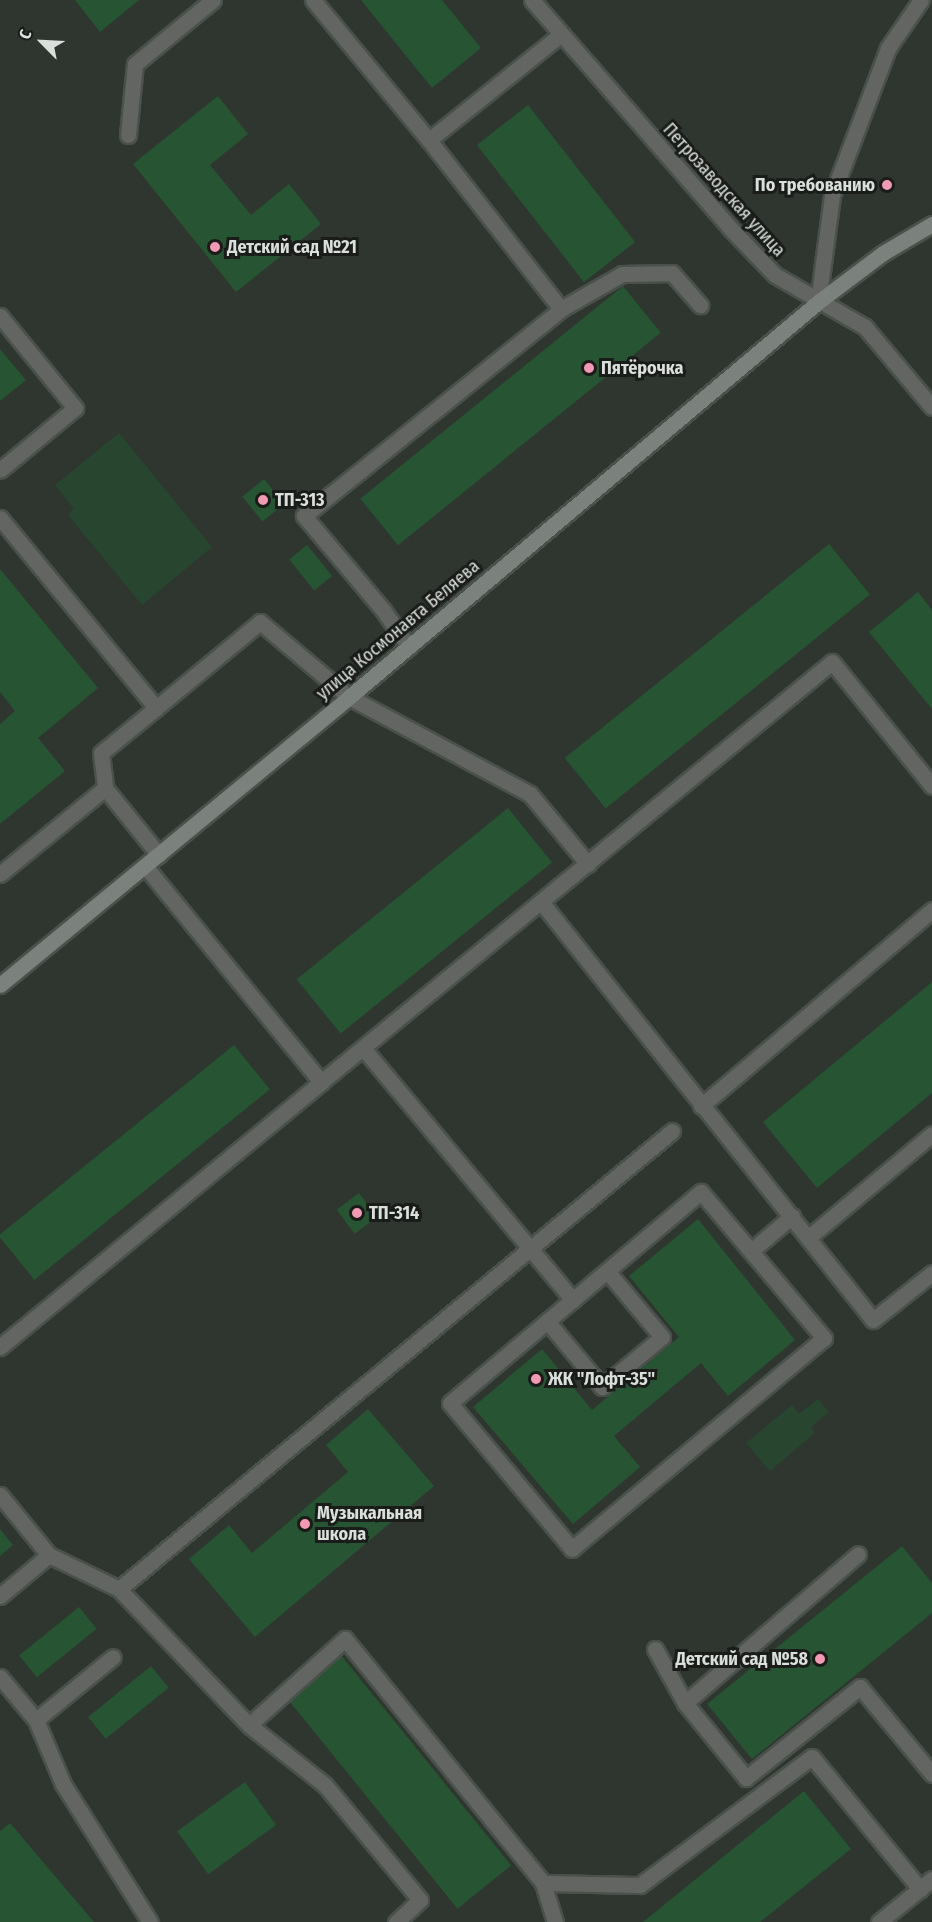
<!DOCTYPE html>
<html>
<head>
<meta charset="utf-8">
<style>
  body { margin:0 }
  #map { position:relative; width:932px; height:1922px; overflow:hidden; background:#2e362f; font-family:"Fira Sans Condensed",sans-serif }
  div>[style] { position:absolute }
  .green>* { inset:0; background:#28462f }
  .building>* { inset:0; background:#275433; transform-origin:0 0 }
  .roads { filter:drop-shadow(2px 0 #4a514b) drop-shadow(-2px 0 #4a514b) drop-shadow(0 2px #4a514b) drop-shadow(0 -2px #4a514b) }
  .lane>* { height:15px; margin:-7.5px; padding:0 7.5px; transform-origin:7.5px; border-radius:7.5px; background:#626562 }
  .street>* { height:15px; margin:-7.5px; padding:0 7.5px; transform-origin:7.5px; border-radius:7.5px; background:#626562 }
  .secondary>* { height:15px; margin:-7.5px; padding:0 7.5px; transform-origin:7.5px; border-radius:7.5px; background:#7b817c }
  .dots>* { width:16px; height:16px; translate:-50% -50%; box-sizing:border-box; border:3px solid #191c19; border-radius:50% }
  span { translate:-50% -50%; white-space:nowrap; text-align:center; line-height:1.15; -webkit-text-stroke:6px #191c19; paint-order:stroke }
  .poi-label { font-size:18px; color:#dadfdb; font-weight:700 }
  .right { translate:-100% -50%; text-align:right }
  .left { translate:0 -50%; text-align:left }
  .street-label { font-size:18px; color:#dadfdb }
  .north { position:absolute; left:12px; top:12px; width:60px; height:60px; -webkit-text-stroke:4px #191c19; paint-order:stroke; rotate:294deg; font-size:16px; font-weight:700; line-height:24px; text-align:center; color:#dadfdb }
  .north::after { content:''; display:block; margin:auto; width:21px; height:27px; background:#dadfdb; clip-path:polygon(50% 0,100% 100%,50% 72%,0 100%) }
</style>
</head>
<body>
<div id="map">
  <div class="green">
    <div style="clip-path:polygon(119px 433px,212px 547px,142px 605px,68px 515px,74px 509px,55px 485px)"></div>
    <div style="clip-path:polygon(818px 1399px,829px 1412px,811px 1427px,815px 1433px,770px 1471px,746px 1443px,792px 1405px,799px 1414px)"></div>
  </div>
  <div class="building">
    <div style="clip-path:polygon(75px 0,139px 0,100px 32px)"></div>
    <div style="clip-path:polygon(361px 0,442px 0,481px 48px,432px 88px)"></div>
    <div style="clip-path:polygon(218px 96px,248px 134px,210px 165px,251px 215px,289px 184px,321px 224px,236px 292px,133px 164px)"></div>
    <div style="left:528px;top:105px;width:174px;height:65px;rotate:52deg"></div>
    <div style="left:623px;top:286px;width:60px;height:338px;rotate:51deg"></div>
    <div style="clip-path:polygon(0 349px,26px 380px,0 401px)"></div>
    <div style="left:264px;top:479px;width:32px;height:28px;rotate:51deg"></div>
    <div style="left:829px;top:544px;width:65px;height:340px;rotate:51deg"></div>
    <div style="left:307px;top:545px;width:40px;height:23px;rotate:51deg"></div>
    <div style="clip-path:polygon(0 569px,98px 688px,38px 738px,65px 771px,0 824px,0 724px,15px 711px,0 692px)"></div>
    <div style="clip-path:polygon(918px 592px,932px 610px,932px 709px,869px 632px)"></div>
    <div style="left:508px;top:808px;width:70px;height:272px;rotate:51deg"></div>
    <div style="clip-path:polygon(932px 982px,932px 1093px,817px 1188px,763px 1122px)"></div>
    <div style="left:234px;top:1045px;width:57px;height:303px;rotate:51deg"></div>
    <div style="left:359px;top:1193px;width:30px;height:28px;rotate:53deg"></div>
    <div style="clip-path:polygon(698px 1219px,795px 1340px,728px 1396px,701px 1363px,614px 1436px,640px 1467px,573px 1524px,473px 1407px,542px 1349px,592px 1410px,679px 1337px,629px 1276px)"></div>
    <div style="clip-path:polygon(368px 1409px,434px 1486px,255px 1637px,189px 1559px,229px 1525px,252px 1553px,348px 1472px,326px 1445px)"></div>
    <div style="clip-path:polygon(0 1529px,13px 1545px,0 1556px)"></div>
    <div style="clip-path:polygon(902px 1546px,932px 1583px,932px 1613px,752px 1759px,707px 1704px)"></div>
    <div style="left:79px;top:1607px;width:28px;height:77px;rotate:51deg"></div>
    <div style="left:340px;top:1654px;width:272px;height:69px;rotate:51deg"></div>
    <div style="left:151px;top:1666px;width:28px;height:81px;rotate:51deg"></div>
    <div style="left:245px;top:1782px;width:53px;height:84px;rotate:54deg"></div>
    <div style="clip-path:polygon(804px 1791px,851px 1849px,760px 1922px,643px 1922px)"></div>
    <div style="clip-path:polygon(10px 1823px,94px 1922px,0 1922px,0 1831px)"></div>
  </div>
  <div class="roads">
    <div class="lane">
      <div style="left:313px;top:0;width:182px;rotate:50.4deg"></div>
      <div style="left:128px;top:135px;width:71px;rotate:-84.4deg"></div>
      <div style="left:135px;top:64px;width:101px;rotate:-39.4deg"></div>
      <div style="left:818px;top:302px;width:108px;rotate:-82.5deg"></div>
      <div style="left:832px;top:195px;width:157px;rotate:-69.1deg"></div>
      <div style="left:888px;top:48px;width:58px;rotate:-55.5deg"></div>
      <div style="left:561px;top:309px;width:70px;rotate:-29.8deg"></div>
      <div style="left:622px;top:274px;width:50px;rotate:-1.1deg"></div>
      <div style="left:672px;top:273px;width:43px;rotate:48.8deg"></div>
      <div style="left:0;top:316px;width:119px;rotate:50.8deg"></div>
      <div style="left:75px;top:408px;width:97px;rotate:140.4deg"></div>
      <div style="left:0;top:518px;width:246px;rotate:50.6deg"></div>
      <div style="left:156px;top:708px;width:135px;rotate:-39.6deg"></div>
      <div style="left:260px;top:622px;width:116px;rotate:40.1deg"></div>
      <div style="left:349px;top:697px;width:205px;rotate:28.2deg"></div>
      <div style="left:530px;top:794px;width:91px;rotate:50.4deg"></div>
      <div style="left:409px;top:647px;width:45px;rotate:-125.1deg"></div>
      <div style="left:383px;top:610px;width:123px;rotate:-130deg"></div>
      <div style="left:304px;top:516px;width:330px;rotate:-38.8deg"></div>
      <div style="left:561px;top:309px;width:214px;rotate:-128deg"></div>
      <div style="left:429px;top:140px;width:168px;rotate:-38.7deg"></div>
      <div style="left:156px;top:708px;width:71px;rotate:140.7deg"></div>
      <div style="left:101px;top:753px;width:35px;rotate:83deg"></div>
      <div style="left:105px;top:788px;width:86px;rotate:51.1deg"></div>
      <div style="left:145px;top:866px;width:279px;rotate:50.8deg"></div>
      <div style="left:321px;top:1082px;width:661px;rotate:-39.42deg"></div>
      <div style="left:832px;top:662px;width:159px;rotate:51.1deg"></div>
      <div style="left:0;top:874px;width:136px;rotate:-39.3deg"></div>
      <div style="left:542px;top:903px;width:532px;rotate:51.56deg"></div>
      <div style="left:873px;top:1320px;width:75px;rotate:-38.5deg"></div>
      <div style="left:363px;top:1048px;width:328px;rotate:50.2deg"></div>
      <div style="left:701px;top:1106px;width:303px;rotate:-40.3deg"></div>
      <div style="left:701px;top:1192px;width:191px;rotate:49.9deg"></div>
      <div style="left:824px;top:1338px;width:329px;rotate:140.1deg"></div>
      <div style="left:572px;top:1549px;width:190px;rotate:-129.9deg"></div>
      <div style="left:450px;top:1403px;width:328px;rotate:-40.1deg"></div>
      <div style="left:809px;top:1237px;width:160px;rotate:-39.9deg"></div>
      <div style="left:751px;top:1251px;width:54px;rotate:-40.5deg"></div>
      <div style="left:547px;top:1321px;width:86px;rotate:50.2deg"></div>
      <div style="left:602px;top:1387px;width:78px;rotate:-39.8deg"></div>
      <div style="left:662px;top:1337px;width:86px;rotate:-129.8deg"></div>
      <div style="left:0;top:1347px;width:416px;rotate:-39.5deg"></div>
      <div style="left:0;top:1495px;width:77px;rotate:50.8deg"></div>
      <div style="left:49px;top:1555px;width:64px;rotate:140.1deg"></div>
      <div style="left:49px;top:1555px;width:78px;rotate:25.9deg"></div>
      <div style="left:119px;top:1589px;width:718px;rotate:-39.63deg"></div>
      <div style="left:119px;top:1589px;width:188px;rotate:46.3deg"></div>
      <div style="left:249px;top:1725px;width:97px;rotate:38.3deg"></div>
      <div style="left:325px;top:1785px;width:149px;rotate:50.4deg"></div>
      <div style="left:420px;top:1900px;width:33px;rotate:137deg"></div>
      <div style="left:655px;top:1649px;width:62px;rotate:60.9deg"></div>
      <div style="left:685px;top:1703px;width:97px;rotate:50.9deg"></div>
      <div style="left:746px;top:1778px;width:146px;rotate:-38.6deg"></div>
      <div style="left:860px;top:1687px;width:113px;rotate:50.4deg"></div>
      <div style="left:0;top:1677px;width:56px;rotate:50.1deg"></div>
      <div style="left:36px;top:1720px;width:99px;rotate:-39.3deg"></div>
      <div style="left:685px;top:1703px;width:228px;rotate:-40.7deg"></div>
      <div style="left:36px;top:1720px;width:69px;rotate:67.1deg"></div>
      <div style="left:63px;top:1784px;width:163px;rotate:57.8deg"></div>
      <div style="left:249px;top:1725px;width:129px;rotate:-41.9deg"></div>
      <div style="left:345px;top:1639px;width:314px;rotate:50.9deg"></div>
      <div style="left:543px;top:1883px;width:41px;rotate:72.9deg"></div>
      <div style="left:543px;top:1883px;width:97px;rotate:1.2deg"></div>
      <div style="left:640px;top:1885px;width:214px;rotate:-36.7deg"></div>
      <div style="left:812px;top:1757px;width:171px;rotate:50.7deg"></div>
    </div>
    <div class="street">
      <div style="left:532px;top:0;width:301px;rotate:49deg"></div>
      <div style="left:729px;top:227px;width:66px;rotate:46.2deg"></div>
      <div style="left:775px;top:275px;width:104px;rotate:30deg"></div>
      <div style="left:865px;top:327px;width:104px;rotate:50.1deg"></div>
      <div style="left:879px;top:1922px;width:68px;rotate:-39.1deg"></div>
    </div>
    <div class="secondary">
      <div style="left:0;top:985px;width:452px;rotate:-39.5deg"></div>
      <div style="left:349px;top:697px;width:613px;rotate:-40.1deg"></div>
      <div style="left:818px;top:302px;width:81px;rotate:-37deg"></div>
      <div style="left:883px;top:253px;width:57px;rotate:-30.6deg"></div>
    </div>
  </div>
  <div class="dots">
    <div style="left:887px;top:185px;background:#f19ab3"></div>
    <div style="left:215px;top:247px;background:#f19ab3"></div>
    <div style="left:589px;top:368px;background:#f19ab3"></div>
    <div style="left:263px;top:500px;background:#f19ab3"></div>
    <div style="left:357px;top:1213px;background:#f19ab3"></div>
    <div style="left:536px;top:1379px;background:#f19ab3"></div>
    <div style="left:305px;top:1524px;background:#f19ab3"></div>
    <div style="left:820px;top:1659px;background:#f19ab3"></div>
  </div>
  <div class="poi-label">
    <span class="right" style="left:875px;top:185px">По требованию</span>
    <span class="left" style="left:227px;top:247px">Детский сад №21</span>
    <span class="left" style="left:601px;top:368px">Пятёрочка</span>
    <span class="left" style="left:275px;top:500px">ТП-313</span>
    <span class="left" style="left:369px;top:1213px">ТП-314</span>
    <span class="left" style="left:548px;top:1379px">ЖК "Лофт-35"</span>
    <span class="left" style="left:317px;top:1524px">Музыкальная<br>школа</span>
    <span class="right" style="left:808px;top:1659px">Детский сад №58</span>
  </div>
  <div class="street-label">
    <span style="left:724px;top:190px;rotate:48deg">Петрозаводская улица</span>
    <span style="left:398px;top:630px;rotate:-40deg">улица Космонавта Беляева</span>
  </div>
  <div class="north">С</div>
</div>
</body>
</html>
